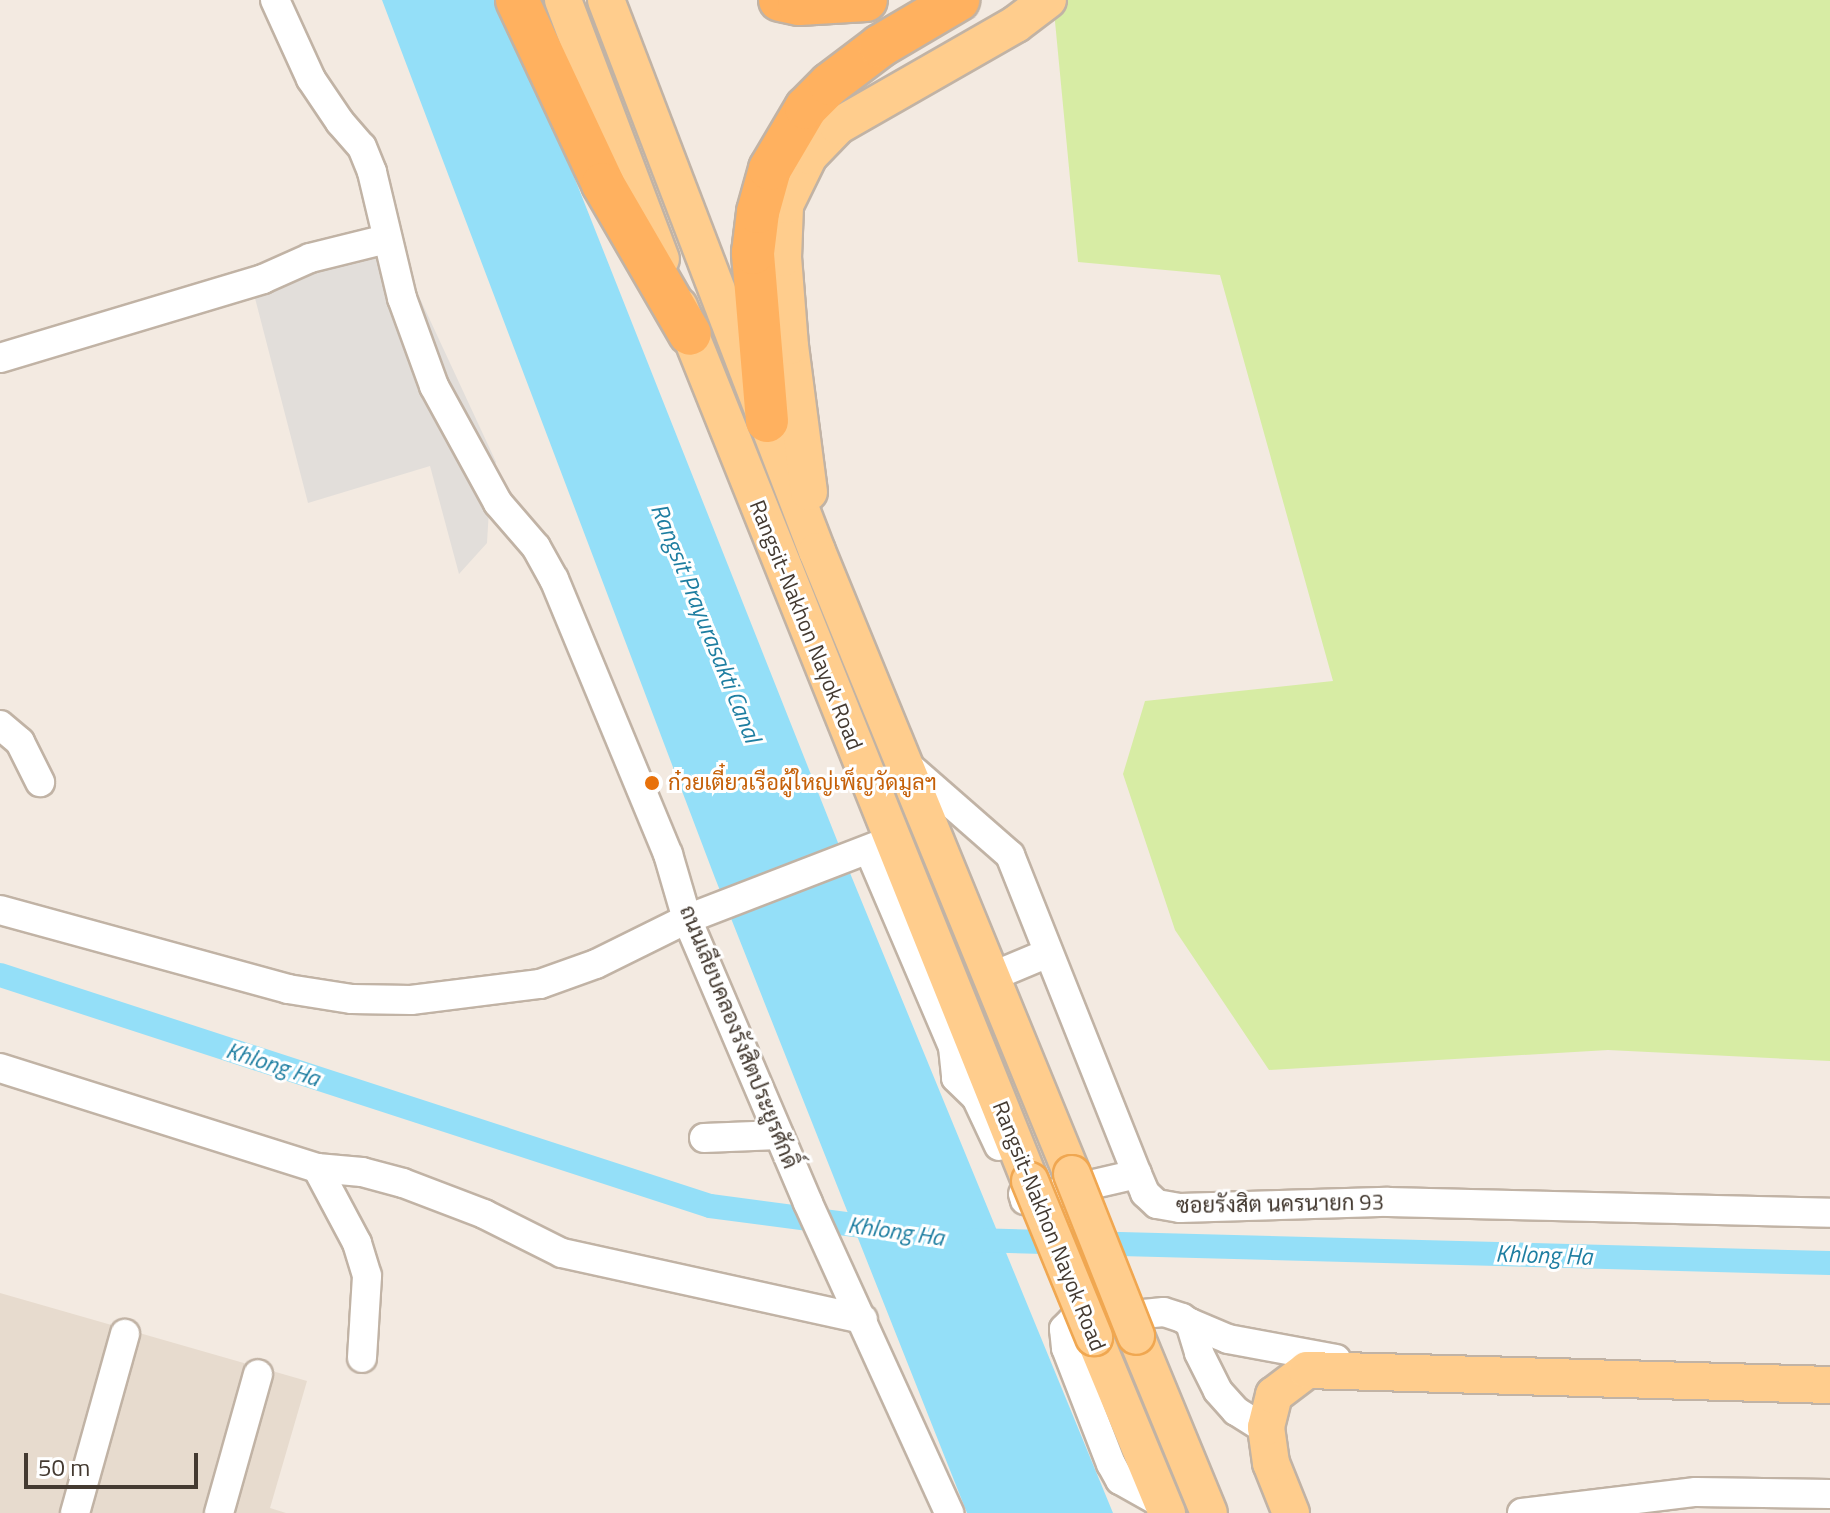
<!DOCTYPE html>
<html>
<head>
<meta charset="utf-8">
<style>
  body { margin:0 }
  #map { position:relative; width:1830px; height:1513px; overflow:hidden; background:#f3eae1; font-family:"Titillium Web",Sarabun,sans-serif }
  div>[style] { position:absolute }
  .residential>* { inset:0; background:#e7dbce }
  .green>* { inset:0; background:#d7eca4 }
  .parking>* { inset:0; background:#e2deda }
  .water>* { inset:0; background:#94dff8 }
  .canal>* { height:24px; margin:-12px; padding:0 12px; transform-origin:12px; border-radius:12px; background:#94dff8 }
  .roads { filter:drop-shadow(2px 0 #c1b3a5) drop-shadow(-2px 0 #c1b3a5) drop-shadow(0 2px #c1b3a5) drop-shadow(0 -2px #c1b3a5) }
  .minor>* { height:28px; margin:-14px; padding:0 14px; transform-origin:14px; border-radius:14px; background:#fff }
  .major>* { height:36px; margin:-18px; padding:0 18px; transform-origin:18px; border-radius:18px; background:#ffcd8d }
  .highway>* { height:42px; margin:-21px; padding:0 21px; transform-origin:21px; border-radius:21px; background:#ffb15f }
  .bridges { filter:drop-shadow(2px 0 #f0a751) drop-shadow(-2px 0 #f0a751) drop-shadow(0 2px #f0a751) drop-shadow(0 -2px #f0a751) }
  .major-bridge>* { height:36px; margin:-18px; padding:0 18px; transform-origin:18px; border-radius:18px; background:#ffcd8d }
  .dots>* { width:22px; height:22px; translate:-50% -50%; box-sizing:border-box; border:4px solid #fff; border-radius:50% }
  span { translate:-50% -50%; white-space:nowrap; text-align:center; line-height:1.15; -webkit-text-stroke:6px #fff; paint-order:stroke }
  .street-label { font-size:22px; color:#443a31 }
  .food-label { font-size:22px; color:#c56008 }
  .left { translate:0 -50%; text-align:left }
  .water-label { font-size:24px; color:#1e7ea1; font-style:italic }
  .scale { position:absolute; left:24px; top:1453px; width:174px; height:36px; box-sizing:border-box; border:4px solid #443a31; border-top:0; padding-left:10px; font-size:24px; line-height:28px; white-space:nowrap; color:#443a31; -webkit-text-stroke:6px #fff; paint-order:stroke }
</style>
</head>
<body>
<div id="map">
  <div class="residential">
    <div style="clip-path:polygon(0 1293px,307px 1381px,270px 1508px,286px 1513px,0 1513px)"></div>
  </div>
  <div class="green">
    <div style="clip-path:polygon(1064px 0,1830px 0,1830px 1061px,1608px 1050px,1269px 1070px,1175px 930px,1123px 774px,1145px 701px,1333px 681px,1220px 275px,1078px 262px,1054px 11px)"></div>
  </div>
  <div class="parking">
    <div style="clip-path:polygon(399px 224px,403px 262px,496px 462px,491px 476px,487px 543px,459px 574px,430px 466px,308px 503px,248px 271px)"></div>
  </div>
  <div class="water">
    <div style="clip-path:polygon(382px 0,504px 0,850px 873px,1113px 1513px,967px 1513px,715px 878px)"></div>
  </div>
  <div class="canal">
    <div style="left:0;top:975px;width:747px;rotate:18.02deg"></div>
    <div style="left:710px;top:1206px;width:177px;rotate:7.5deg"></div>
    <div style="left:973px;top:1240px;width:857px;rotate:1.54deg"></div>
  </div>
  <div class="roads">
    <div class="minor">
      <div style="left:275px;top:0;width:87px;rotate:65.5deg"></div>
      <div style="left:311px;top:79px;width:52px;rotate:56deg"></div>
      <div style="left:340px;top:122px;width:33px;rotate:49deg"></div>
      <div style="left:362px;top:147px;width:27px;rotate:68deg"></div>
      <div style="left:372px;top:172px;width:130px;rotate:76.6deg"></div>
      <div style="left:402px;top:298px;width:94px;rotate:70deg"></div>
      <div style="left:434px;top:386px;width:133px;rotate:61.3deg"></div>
      <div style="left:498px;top:503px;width:58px;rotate:49.2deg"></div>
      <div style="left:536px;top:547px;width:37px;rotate:61deg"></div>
      <div style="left:554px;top:579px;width:298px;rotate:67.5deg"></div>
      <div style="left:668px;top:854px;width:68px;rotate:73.7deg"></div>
      <div style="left:687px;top:919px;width:309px;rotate:66.9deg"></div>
      <div style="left:808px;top:1203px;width:341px;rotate:65.5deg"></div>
      <div style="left:0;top:358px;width:275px;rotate:-16.7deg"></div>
      <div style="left:263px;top:279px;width:51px;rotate:-24.1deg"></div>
      <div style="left:310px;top:258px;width:79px;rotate:-13.9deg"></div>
      <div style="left:0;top:725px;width:26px;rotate:40deg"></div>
      <div style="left:20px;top:742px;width:45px;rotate:63.4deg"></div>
      <div style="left:906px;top:764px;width:138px;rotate:41.2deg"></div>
      <div style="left:1010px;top:855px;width:343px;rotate:68.3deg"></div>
      <div style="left:1137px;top:1174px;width:21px;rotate:67deg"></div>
      <div style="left:1145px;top:1193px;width:16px;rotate:43deg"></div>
      <div style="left:1157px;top:1204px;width:23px;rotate:10deg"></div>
      <div style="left:1180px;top:1208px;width:208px;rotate:-1.7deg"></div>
      <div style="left:1388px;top:1202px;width:442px;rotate:1.4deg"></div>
      <div style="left:869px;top:850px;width:214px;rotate:66.9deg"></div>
      <div style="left:953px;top:1047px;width:31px;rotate:84deg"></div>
      <div style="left:956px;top:1078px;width:28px;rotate:44deg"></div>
      <div style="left:976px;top:1097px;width:54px;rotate:64.9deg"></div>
      <div style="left:0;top:910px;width:299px;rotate:15.3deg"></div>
      <div style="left:288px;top:989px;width:65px;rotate:8.9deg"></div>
      <div style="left:352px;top:999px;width:59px;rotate:1deg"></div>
      <div style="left:411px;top:1000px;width:130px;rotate:-7.1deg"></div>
      <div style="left:540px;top:984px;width:59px;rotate:-19.7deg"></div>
      <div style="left:596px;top:964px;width:102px;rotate:-26.3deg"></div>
      <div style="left:687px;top:919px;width:220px;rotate:-21.1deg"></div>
      <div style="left:991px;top:977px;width:62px;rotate:-22.8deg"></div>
      <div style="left:0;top:1068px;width:332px;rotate:17.5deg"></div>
      <div style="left:317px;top:1168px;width:45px;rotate:5.1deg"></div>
      <div style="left:362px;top:1172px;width:42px;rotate:15deg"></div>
      <div style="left:403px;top:1183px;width:87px;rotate:20.9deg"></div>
      <div style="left:484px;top:1214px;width:87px;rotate:26.6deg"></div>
      <div style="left:562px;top:1253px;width:308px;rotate:12.4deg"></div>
      <div style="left:704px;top:1138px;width:75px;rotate:-2.3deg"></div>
      <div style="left:317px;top:1168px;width:85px;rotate:61.9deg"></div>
      <div style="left:357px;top:1243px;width:34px;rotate:73deg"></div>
      <div style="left:367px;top:1276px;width:82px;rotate:93.5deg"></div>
      <div style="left:1023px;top:1194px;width:6px;rotate:72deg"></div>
      <div style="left:1025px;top:1200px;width:115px;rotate:-13.1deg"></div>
      <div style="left:1190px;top:1323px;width:41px;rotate:22.8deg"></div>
      <div style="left:1228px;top:1339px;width:110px;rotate:10.5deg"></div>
      <div style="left:1163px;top:1504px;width:49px;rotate:-150.8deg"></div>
      <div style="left:1120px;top:1480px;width:18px;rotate:-119deg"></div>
      <div style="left:1111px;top:1464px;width:124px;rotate:-111.2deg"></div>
      <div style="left:1066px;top:1348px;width:19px;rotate:-96deg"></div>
      <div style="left:1064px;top:1329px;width:11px;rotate:-45deg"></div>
      <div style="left:1072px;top:1321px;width:92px;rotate:-5.6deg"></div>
      <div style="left:1164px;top:1312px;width:19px;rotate:18deg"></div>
      <div style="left:1182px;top:1318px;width:9px;rotate:32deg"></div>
      <div style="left:1190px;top:1323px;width:31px;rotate:73deg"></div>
      <div style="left:1199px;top:1353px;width:42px;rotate:63.4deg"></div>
      <div style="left:1218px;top:1391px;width:27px;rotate:48deg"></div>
      <div style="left:1236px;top:1411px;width:36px;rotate:32deg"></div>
      <div style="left:75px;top:1513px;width:186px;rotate:-74.4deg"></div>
      <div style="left:219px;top:1513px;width:144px;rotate:-74.3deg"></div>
      <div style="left:1522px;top:1513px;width:175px;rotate:-6.9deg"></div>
      <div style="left:1696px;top:1492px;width:134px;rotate:0.9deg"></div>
    </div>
    <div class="major">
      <div style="left:563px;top:0;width:277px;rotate:69.3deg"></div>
      <div style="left:606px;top:0;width:590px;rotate:69.05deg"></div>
      <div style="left:817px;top:551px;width:673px;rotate:67.74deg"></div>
      <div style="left:679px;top:306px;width:943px;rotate:68.14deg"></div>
      <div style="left:809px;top:492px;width:147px;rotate:-97.4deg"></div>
      <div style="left:790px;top:346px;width:88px;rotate:-94.5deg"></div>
      <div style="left:783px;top:258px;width:53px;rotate:-87.8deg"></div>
      <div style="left:785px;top:205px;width:55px;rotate:-63.9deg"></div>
      <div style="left:809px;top:156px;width:42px;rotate:-46deg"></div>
      <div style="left:838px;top:126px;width:205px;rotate:-29.8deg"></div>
      <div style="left:1016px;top:24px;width:40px;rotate:-37deg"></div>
      <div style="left:1136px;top:1336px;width:191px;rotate:67.6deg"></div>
      <div style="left:1094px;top:1337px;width:191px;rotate:67.5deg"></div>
      <div style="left:1291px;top:1513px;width:54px;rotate:-111.8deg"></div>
      <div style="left:1271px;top:1463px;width:36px;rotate:-98deg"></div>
      <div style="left:1266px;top:1427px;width:33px;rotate:-76deg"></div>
      <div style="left:1274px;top:1395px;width:41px;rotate:-37.1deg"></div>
      <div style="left:1307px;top:1370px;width:523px;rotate:1.64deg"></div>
    </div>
    <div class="highway">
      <div style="left:517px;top:0;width:203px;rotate:64.9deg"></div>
      <div style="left:603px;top:184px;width:173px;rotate:59.9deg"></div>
      <div style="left:780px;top:0;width:19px;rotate:12deg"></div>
      <div style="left:799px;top:4px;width:67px;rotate:-3.4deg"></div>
      <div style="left:767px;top:421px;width:169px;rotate:-94.8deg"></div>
      <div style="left:753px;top:253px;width:41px;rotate:-83deg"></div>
      <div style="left:758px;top:212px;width:45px;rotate:-74.4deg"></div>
      <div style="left:770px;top:169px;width:71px;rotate:-59.5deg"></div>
      <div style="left:806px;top:108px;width:34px;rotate:-45deg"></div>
      <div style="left:830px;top:84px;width:63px;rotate:-37.2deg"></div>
      <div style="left:880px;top:46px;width:91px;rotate:-30.5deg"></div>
    </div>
  </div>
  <div class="bridges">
    <div class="major-bridge">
      <div style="left:1072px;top:1174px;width:174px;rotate:68.4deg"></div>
      <div style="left:1030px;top:1181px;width:169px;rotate:67.7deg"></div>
    </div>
  </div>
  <div class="dots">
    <div style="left:652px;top:783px;background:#e8710a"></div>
  </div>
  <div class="street-label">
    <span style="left:806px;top:625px;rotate:68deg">Rangsit-Nakhon Nayok Road</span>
    <span style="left:739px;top:1037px;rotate:68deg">ถนนเลียบคลองรังสิตประยูรศักดิ์</span>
    <span style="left:1280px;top:1204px;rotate:-1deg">ซอยรังสิต นครนายก 93</span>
    <span style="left:1049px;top:1226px;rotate:68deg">Rangsit-Nakhon Nayok Road</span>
  </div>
  <div class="food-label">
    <span class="left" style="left:668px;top:783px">ก๋วยเตี๋ยวเรือผู้ใหญ่เพ็ญวัดมูลฯ</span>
  </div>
  <div class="water-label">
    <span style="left:706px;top:623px;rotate:68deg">Rangsit Prayurasakti Canal</span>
    <span style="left:273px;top:1064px;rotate:18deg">Khlong Ha</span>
    <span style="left:896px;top:1231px;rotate:8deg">Khlong Ha</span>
    <span style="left:1544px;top:1255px;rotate:2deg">Khlong Ha</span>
  </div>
  <div class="scale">50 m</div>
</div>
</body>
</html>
